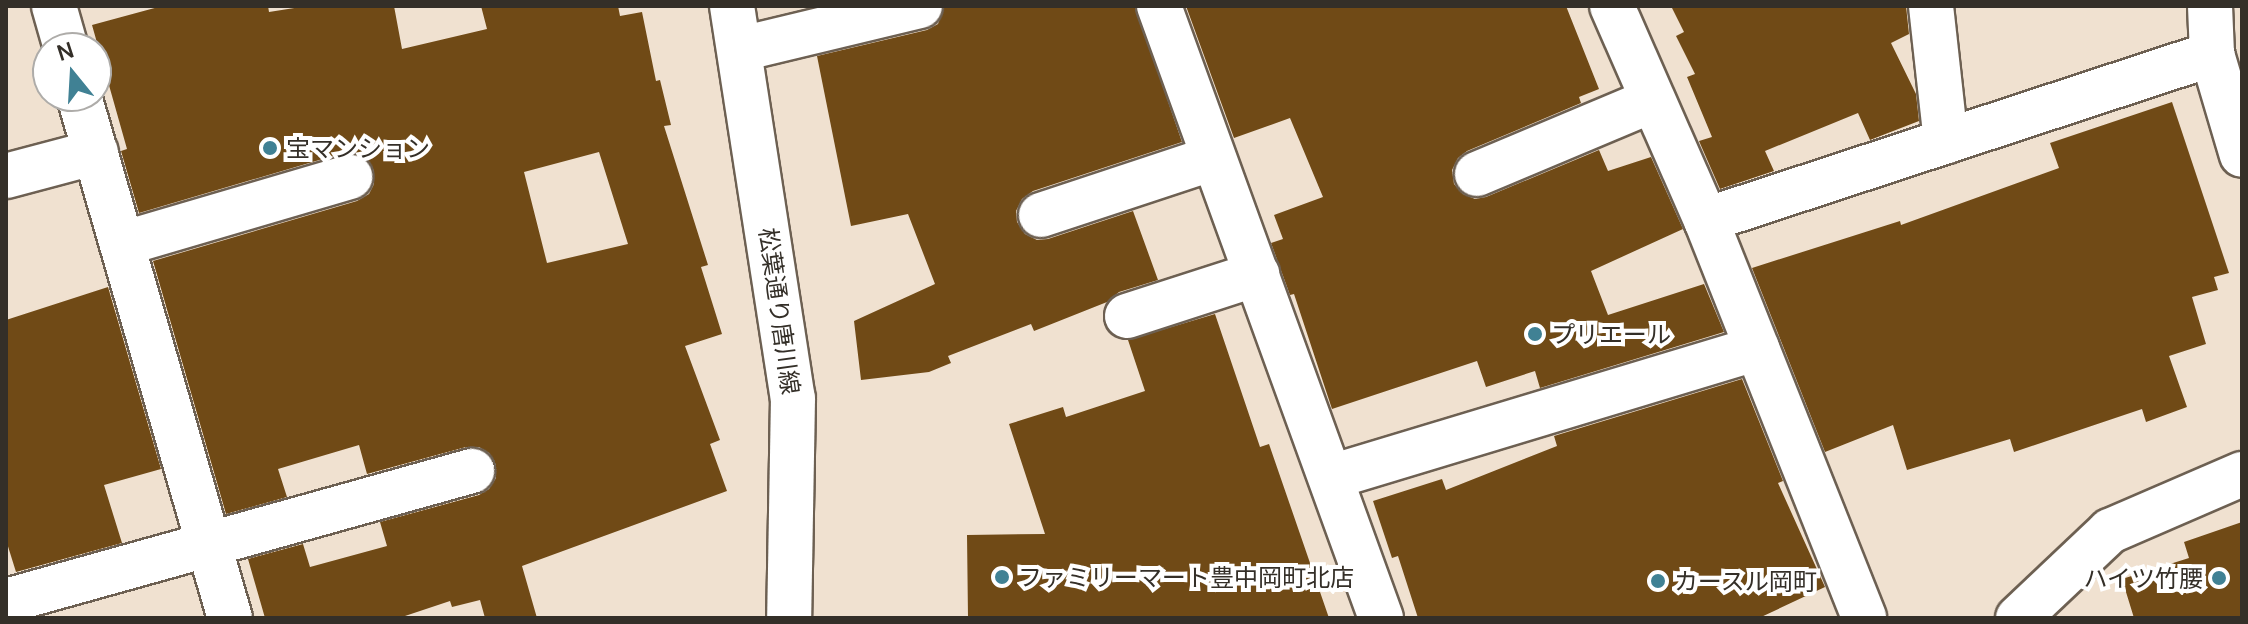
<!DOCTYPE html>
<html>
<head>
<meta charset="utf-8">
<style>
  body { margin:0 }
  #map { position:relative; width:2248px; height:624px; overflow:hidden; background:#f0e1d0; font-family:Manrope,"Noto Sans JP",sans-serif }
  div>[style] { position:absolute }
  .building>* { inset:0; background:#704a16 }
  .roads { filter:drop-shadow(2px 0 #6d6052) drop-shadow(-2px 0 #6d6052) drop-shadow(0 2px #6d6052) drop-shadow(0 -2px #6d6052) }
  .minor>* { height:44px; margin:-22px; padding:0 22px; transform-origin:22px; border-radius:22px; background:#fff }
  .tertiary>* { height:44px; margin:-22px; padding:0 22px; transform-origin:22px; border-radius:22px; background:#fff }
  .dots>* { width:22px; height:22px; translate:-50% -50%; box-sizing:border-box; border:4px solid #fff; border-radius:50% }
  span { translate:-50% -50%; white-space:nowrap; text-align:center; line-height:1.15; -webkit-text-stroke:8px #fff; paint-order:stroke }
  .poi-label { font-size:24px; color:#342f28 }
  .left { translate:0 -50%; text-align:left }
  .right { translate:-100% -50%; text-align:right }
  .street-label { font-size:24px; color:#342f28 }
  .frame { position:absolute; inset:0; border:8px solid #342f28; pointer-events:none }
  .north { position:absolute; left:32px; top:32px; width:80px; height:80px; box-sizing:border-box; background:#fff; border:2px solid #aeaca9; border-radius:50%; rotate:342deg; font-size:22px; font-weight:700; line-height:32px; text-align:center; color:#342f28 }
  .north::after { content:''; display:block; margin:auto; width:28px; height:36px; background:#408194; clip-path:polygon(50% 0,100% 100%,50% 72%,0 100%) }
</style>
</head>
<body>
<div id="map">
  <div class="building">
    <div style="clip-path:polygon(evenodd,162px 6px,268px 6px,269px 12px,307px 6px,394px 6px,402px 49px,487px 29px,481px 6px,618px 6px,620px 16px,642px 12px,656px 81px,660px 80px,671px 125px,664px 126px,708px 265px,701px 267px,722px 334px,685px 346px,720px 440px,710px 444px,727px 491px,522px 566px,537px 618px,485px 618px,480px 600px,452px 607px,450px 601px,399px 618px,265px 618px,248px 559px,303px 544px,310px 567px,387px 546px,380px 522px,479px 495px,489px 489px,496px 478px,496px 465px,489px 453px,479px 447px,466px 447px,367px 474px,359px 445px,278px 469px,287px 497px,226px 514px,153px 261px,357px 201px,369px 194px,374px 184px,374px 171px,367px 158px,355px 153px,343px 153px,139px 213px,121px 151px,127px 149px,92px 25px,162px 6px,599px 152px,628px 244px,547px 263px,524px 172px,599px 152px)"></div>
    <div style="clip-path:polygon(944px 6px,1135px 6px,1182px 142px,1033px 191px,1022px 199px,1016px 211px,1017px 222px,1025px 234px,1037px 240px,1048px 239px,1133px 211px,1158px 280px,1119px 292px,1107px 302px,1034px 331px,1031px 324px,948px 356px,951px 363px,929px 372px,861px 380px,854px 321px,935px 284px,908px 214px,851px 226px,817px 56px,927px 30px,938px 24px)"></div>
    <div style="clip-path:polygon(1186px 6px,1566px 6px,1599px 89px,1579px 97px,1581px 103px,1467px 151px,1458px 158px,1452px 170px,1454px 184px,1463px 194px,1475px 199px,1486px 197px,1599px 150px,1608px 171px,1651px 157px,1683px 229px,1591px 271px,1608px 315px,1704px 284px,1724px 332px,1540px 388px,1535px 371px,1486px 387px,1477px 361px,1332px 409px,1294px 294px,1290px 295px,1271px 243px,1283px 239px,1274px 215px,1323px 197px,1290px 118px,1234px 138px)"></div>
    <div style="clip-path:polygon(1671px 6px,1906px 6px,1909px 34px,1891px 43px,1916px 94px,1919px 121px,1870px 140px,1858px 113px,1765px 151px,1774px 171px,1720px 189px,1699px 141px,1712px 137px,1687px 77px,1695px 74px,1676px 36px,1684px 32px)"></div>
    <div style="clip-path:polygon(2172px 102px,2229px 273px,2214px 277px,2218px 290px,2192px 297px,2206px 344px,2169px 356px,2187px 407px,2146px 422px,2142px 409px,2014px 452px,2010px 439px,1907px 470px,1893px 425px,1825px 452px,1752px 268px,1900px 221px,1901px 225px,2059px 168px,2050px 143px)"></div>
    <div style="clip-path:polygon(108px 287px,161px 469px,104px 485px,122px 543px,16px 572px,6px 540px,6px 320px)"></div>
    <div style="clip-path:polygon(1215px 314px,1260px 447px,1269px 444px,1329px 618px,968px 618px,967px 535px,1045px 534px,1009px 424px,1063px 407px,1066px 417px,1145px 391px,1128px 340px)"></div>
    <div style="clip-path:polygon(1742px 379px,1783px 481px,1778px 483px,1825px 587px,1759px 618px,1418px 618px,1398px 556px,1392px 558px,1373px 501px,1442px 479px,1446px 490px,1557px 446px,1554px 436px)"></div>
    <div style="clip-path:polygon(2242px 522px,2242px 618px,2134px 618px,2122px 579px,2189px 558px,2184px 542px)"></div>
  </div>
  <div class="roads">
    <div class="minor">
      <div style="left:54px;top:6px;width:44px;rotate:74.1deg"></div>
      <div style="left:1159px;top:6px;width:651px;rotate:70.06deg"></div>
      <div style="left:1612px;top:6px;width:234px;rotate:66.3deg"></div>
      <div style="left:1706px;top:220px;width:428px;rotate:68.3deg"></div>
      <div style="left:1931px;top:6px;width:136px;rotate:83.7deg"></div>
      <div style="left:2210px;top:6px;width:48px;rotate:87.6deg"></div>
      <div style="left:2212px;top:54px;width:105px;rotate:73.5deg"></div>
      <div style="left:741px;top:49px;width:184px;rotate:-13.5deg"></div>
      <div style="left:79px;top:96px;width:543px;rotate:73.87deg"></div>
      <div style="left:1477px;top:174px;width:189px;rotate:-22.8deg"></div>
      <div style="left:6px;top:176px;width:93px;rotate:-14.9deg"></div>
      <div style="left:1041px;top:215px;width:181px;rotate:-18.3deg"></div>
      <div style="left:1706px;top:220px;width:533px;rotate:-18.16deg"></div>
      <div style="left:122px;top:244px;width:238px;rotate:-16.4deg"></div>
      <div style="left:1127px;top:316px;width:137px;rotate:-17.9deg"></div>
      <div style="left:1331px;top:477px;width:445px;rotate:-16.8deg"></div>
      <div style="left:6px;top:601px;width:484px;rotate:-15.6deg"></div>
      <div style="left:2018px;top:618px;width:127px;rotate:-43.4deg"></div>
      <div style="left:2110px;top:531px;width:144px;rotate:-23.4deg"></div>
    </div>
    <div class="tertiary">
      <div style="left:732px;top:6px;width:397px;rotate:81.2deg"></div>
      <div style="left:793px;top:398px;width:220px;rotate:91deg"></div>
    </div>
  </div>
  <div class="dots">
    <div style="left:270px;top:148px;background:#408194"></div>
    <div style="left:1535px;top:334px;background:#408194"></div>
    <div style="left:1002px;top:577px;background:#408194"></div>
    <div style="left:2219px;top:578px;background:#408194"></div>
    <div style="left:1658px;top:581px;background:#408194"></div>
  </div>
  <div class="poi-label">
    <span class="left" style="left:286px;top:148px">宝マンション</span>
    <span class="left" style="left:1551px;top:334px">プリエール</span>
    <span class="left" style="left:1018px;top:577px">ファミリーマート豊中岡町北店</span>
    <span class="right" style="left:2203px;top:578px">ハイツ竹腰</span>
    <span class="left" style="left:1674px;top:581px">カースル岡町</span>
  </div>
  <div class="street-label">
    <span style="left:780px;top:311px;rotate:82deg">松葉通り唐川線</span>
  </div>
  <div class="frame"></div>
  <div class="north">N</div>
</div>
</body>
</html>
